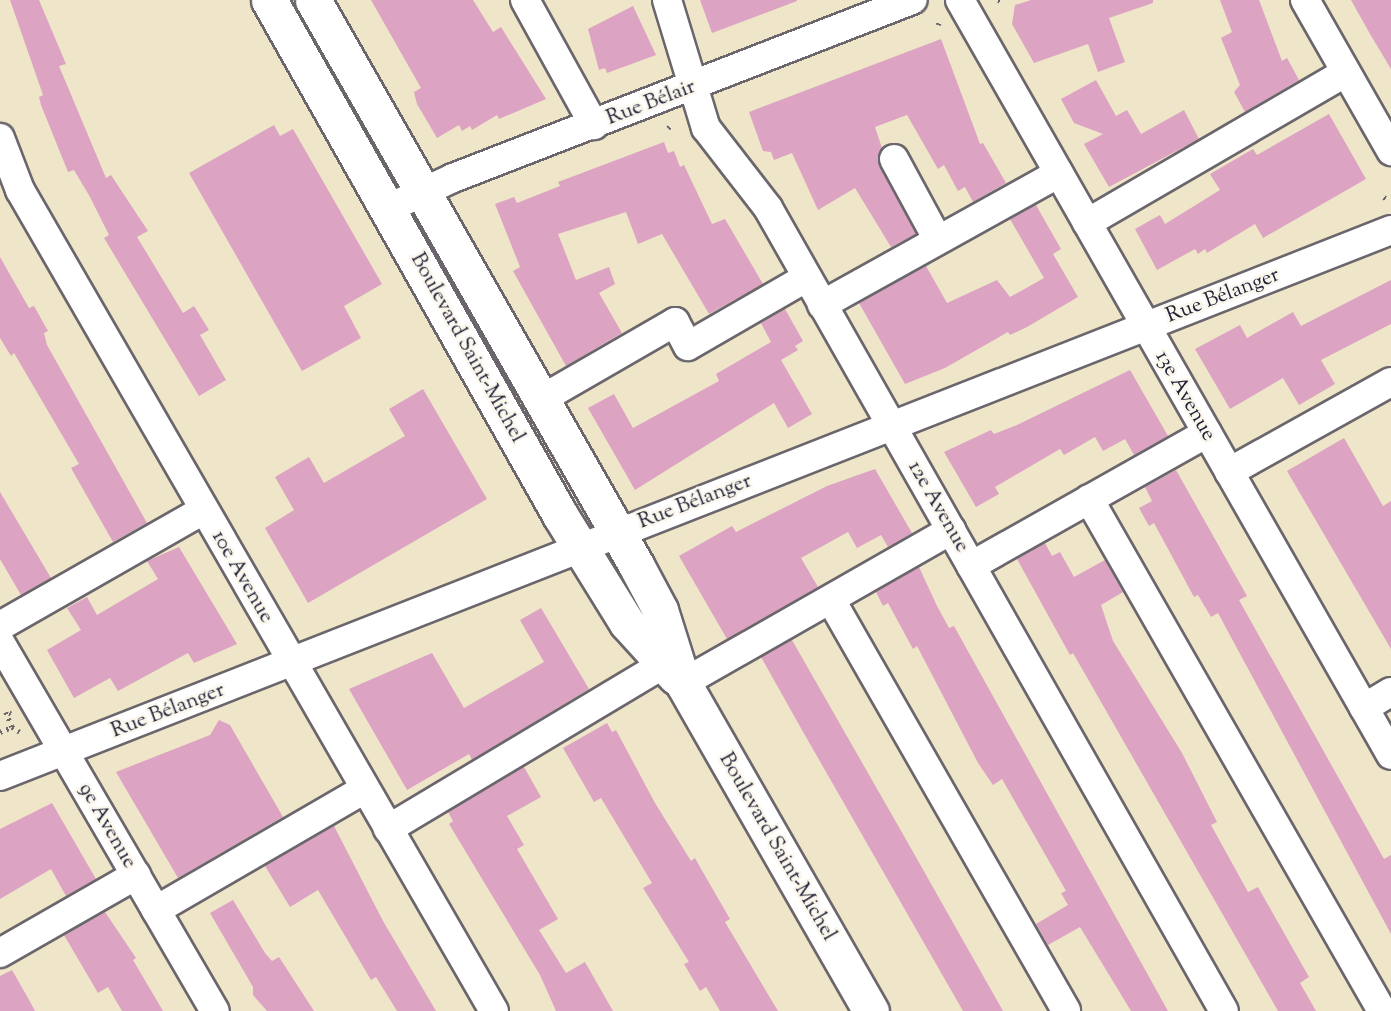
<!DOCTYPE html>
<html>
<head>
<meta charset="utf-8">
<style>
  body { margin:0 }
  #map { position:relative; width:1391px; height:1011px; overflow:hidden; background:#efe5c8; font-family:"Sorts Mill Goudy",serif }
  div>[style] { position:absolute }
  .building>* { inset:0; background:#dca4c2 }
  .path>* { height:4.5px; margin-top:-2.25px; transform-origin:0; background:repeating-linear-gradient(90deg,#6a666c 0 2px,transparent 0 7px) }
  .roads { filter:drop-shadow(2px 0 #6a666c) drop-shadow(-2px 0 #6a666c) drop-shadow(0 2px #6a666c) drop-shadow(0 -2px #6a666c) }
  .minor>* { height:28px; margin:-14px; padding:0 14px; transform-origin:14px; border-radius:14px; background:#fff }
  .major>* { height:35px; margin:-17.5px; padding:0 17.5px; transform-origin:17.5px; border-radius:17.5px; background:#fff }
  span { translate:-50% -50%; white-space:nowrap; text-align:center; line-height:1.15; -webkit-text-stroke:5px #fbf7ec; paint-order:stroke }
  .street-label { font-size:21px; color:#22223b }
</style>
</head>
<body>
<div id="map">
  <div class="building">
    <div style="clip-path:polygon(10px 0,39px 0,66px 64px,59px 66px,106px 178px,111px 175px,148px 231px,137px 237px,183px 313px,194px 306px,209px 330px,200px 335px,226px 380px,199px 396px,104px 238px,109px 235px,90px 197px,74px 170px,68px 172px,41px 105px,39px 97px,43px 95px)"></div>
    <div style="clip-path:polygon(371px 0,473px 0,493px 32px,501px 27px,546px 99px,499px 119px,497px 115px,472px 130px,470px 126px,462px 131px,459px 125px,437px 138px,417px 104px,414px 92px,421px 88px)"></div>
    <div style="clip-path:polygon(700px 0,797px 0,797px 1px,712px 33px)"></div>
    <div style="clip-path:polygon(1031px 0,1153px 0,1153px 3px,1109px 18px,1125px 62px,1098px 72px,1088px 44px,1034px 63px,1012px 24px,1015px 5px)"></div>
    <div style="clip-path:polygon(1220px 0,1259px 0,1282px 61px,1287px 58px,1299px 80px,1245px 112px,1234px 92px,1240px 85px,1221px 38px,1232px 32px)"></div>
    <div style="clip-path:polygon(1351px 0,1391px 0,1391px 69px,1370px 34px)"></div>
    <div style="clip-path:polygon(633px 6px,656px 55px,607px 73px,605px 68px,599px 70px,588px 29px)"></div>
    <div style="clip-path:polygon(941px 39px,980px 144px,983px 143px,1006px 183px,973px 202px,965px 187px,958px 191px,944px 165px,938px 169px,907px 115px,875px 127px,882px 148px,879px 166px,916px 234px,891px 247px,855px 188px,818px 210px,792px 153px,774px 160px,771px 152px,763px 151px,749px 112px)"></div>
    <div style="clip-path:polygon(1096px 80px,1116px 116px,1127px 110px,1141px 134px,1184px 110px,1199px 139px,1109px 187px,1084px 144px,1103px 134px,1074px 123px,1061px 99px)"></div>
    <div style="clip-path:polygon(1329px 114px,1366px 179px,1263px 238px,1255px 224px,1207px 253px,1205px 249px,1198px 254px,1195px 249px,1157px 270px,1135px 229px,1160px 215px,1165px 224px,1220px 190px,1210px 174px,1253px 149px,1257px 155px)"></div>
    <div style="clip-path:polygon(274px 125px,280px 136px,293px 129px,382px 284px,344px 306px,361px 338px,302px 371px,189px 173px)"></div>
    <div style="clip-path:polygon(664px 142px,668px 153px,674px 151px,680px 167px,684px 165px,712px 224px,725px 219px,763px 284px,709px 314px,662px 234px,638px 244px,626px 212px,558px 234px,576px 280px,609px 267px,615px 284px,599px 293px,622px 333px,566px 366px,513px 271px,520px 267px,495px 204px,514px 197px,517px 203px,560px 186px,558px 182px)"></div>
    <div style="clip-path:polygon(1036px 205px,1061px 249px,1053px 254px,1078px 297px,1027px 327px,1010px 335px,1008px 332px,945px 368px,905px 384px,859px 303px,926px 266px,947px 303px,997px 280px,1010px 297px,1044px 278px,1010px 219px)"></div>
    <div style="clip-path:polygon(0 257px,29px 308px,34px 306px,48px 331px,44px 333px,47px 345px,147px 523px,113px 542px,71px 468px,79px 464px,14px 353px,11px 356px,0 338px)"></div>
    <div style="clip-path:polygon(1391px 280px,1391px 324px,1321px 360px,1335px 384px,1299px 405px,1283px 378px,1230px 409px,1195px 349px,1240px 325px,1247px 338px,1293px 312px,1301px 326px)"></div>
    <div style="clip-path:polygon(785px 309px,803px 341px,795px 346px,798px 350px,781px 360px,812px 414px,788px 428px,774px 403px,635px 490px,588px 408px,614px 394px,633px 428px,719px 381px,716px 374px,771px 342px,761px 323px)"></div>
    <div style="clip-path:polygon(1130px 370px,1168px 436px,1134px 455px,1125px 439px,1103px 451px,1095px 437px,1064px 455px,1060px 449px,995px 487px,999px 494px,976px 507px,944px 452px,991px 430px,994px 434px,1017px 425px)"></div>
    <div style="clip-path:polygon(423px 389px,487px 499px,308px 603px,265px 528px,294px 510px,275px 477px,309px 457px,324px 483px,405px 436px,389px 409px)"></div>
    <div style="clip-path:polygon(1344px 438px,1383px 506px,1391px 501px,1391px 649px,1287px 471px)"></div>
    <div style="clip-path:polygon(875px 469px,912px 533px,888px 547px,881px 535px,857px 548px,848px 532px,801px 558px,818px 587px,727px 639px,679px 556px,732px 526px,736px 532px,827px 486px)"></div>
    <div style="clip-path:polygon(1176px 470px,1247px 596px,1239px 600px,1384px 859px,1391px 855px,1391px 934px,1218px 613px,1211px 617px,1198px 595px,1194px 597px,1154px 523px,1149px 526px,1139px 508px,1152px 501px,1145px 487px)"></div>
    <div style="clip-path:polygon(0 492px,51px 578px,21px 595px,0 559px)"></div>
    <div style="clip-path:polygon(1045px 543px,1052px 556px,1060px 552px,1074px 577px,1105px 560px,1123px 592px,1101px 605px,1113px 641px,1182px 753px,1217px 822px,1211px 825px,1248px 892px,1258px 887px,1309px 977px,1300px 983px,1316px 1011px,1278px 1011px,1073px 653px,1070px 655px,1017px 559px)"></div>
    <div style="clip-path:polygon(179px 547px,237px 644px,194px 663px,188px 653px,118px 691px,110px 678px,74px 698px,47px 650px,81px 630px,67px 608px,87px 597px,97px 615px,158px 579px,147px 561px)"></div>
    <div style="clip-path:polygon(919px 567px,937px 606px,949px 628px,954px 626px,1168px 1011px,1131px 1011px,1080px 927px,1048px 945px,1036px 924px,1068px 905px,1061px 893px,1066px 891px,1002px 779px,993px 785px,978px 763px,917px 646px,913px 649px,888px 603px,883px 606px,876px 592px)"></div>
    <div style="clip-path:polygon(541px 608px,589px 689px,472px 760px,469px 754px,407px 790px,349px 689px,432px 653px,464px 708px,544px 662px,520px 620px)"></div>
    <div style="clip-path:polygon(792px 640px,904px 836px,1003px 1011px,963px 1011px,802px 730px,761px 657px)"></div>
    <div style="clip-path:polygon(219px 720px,230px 725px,283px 817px,178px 878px,116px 772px,210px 735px)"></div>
    <div style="clip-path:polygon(607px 723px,612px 732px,616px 730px,655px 803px,691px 861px,695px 858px,700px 867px,730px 919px,725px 922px,778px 1011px,720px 1011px,706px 987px,700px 991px,684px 964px,689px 962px,643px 888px,652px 883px,601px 798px,594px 802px,563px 748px)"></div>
    <div style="clip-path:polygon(524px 767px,541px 797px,507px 816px,524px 845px,517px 849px,558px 919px,539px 930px,566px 973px,585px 962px,613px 1011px,556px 1011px,540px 975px,449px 824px,453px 821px,448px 812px)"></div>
    <div style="clip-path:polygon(52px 803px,96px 879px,66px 896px,51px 869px,0 899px,0 829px)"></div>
    <div style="clip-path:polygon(334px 826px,383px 921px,436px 1011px,397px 1011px,376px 977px,371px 980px,318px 890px,290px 907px,265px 866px)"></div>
    <div style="clip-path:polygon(233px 900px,265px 953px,272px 961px,279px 957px,314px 1011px,267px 1011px,253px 995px,253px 987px,210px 913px)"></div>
    <div style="clip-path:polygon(105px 912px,136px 958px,133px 960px,163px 1011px,122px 1011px,108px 987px,98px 993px,64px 935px)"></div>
    <div style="clip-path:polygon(12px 970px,28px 998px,35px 1011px,0 1011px,0 976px)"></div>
  </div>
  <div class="path">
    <div style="left:998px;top:0;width:3px;rotate:18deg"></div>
    <div style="left:938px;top:25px;width:3px;rotate:-72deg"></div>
    <div style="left:668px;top:128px;width:3px;rotate:-45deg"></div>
    <div style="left:1384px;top:197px;width:4px;rotate:34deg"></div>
    <div style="left:11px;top:714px;width:5px;rotate:-158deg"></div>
    <div style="left:6px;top:712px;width:16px;rotate:68deg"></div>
    <div style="left:12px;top:727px;width:9px;rotate:32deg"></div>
    <div style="left:0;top:732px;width:13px;rotate:-23deg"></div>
  </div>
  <div class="roads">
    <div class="minor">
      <div style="left:525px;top:0;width:143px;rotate:61.1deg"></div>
      <div style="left:667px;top:0;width:134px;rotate:73.1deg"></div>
      <div style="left:706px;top:128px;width:101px;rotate:52.2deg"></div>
      <div style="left:768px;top:208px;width:923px;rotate:60.41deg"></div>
      <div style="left:960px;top:0;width:869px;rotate:60.28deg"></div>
      <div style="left:1305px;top:0;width:174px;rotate:60.3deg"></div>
      <div style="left:0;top:138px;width:56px;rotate:69deg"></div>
      <div style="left:20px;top:190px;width:948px;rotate:60deg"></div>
      <div style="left:894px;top:159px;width:92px;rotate:61.5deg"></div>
      <div style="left:389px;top:208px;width:71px;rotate:-25.1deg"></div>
      <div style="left:453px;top:178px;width:493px;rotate:-21.2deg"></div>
      <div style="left:1087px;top:223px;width:298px;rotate:-30.2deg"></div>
      <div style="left:822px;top:305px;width:271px;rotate:-29.1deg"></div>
      <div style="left:540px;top:400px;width:156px;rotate:-30deg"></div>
      <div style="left:675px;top:322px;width:27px;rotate:62deg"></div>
      <div style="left:688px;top:346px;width:136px;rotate:-30deg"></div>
      <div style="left:1229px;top:472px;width:185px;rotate:-29.1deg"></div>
      <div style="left:1089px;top:499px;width:590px;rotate:60.22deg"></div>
      <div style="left:971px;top:566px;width:271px;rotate:-29.4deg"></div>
      <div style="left:831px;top:600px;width:473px;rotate:60.2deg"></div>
      <div style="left:0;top:626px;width:234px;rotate:-29.7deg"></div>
      <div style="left:0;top:642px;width:427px;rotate:59.8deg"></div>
      <div style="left:683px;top:683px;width:309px;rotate:-29.7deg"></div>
      <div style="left:1364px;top:708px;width:31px;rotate:-31deg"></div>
      <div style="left:0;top:776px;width:1494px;rotate:-21.43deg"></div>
      <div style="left:388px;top:829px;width:322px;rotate:-30.9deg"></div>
      <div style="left:156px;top:910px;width:241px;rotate:-30.1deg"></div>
      <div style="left:0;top:953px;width:157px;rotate:-29.8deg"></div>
    </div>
    <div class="major">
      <div style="left:269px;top:0;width:592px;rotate:60.53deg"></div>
      <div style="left:560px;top:515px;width:127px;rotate:58.2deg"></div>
      <div style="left:627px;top:623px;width:72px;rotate:47.8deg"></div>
      <div style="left:313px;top:0;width:651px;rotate:60.24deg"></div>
      <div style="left:636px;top:565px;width:51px;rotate:61.9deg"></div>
      <div style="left:660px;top:610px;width:77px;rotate:72.5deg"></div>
      <div style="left:683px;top:683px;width:378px;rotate:60.2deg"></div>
    </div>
  </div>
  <div class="street-label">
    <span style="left:651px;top:103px;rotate:-21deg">Rue Bélair</span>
    <span style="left:1223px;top:296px;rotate:-21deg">Rue Bélanger</span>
    <span style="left:467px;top:348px;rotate:61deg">Boulevard Saint-Michel</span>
    <span style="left:1185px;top:396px;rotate:60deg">13e Avenue</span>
    <span style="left:695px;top:502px;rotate:-21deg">Rue Bélanger</span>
    <span style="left:938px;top:507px;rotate:60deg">12e Avenue</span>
    <span style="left:242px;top:577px;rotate:60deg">10e Avenue</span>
    <span style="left:168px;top:711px;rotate:-21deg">Rue Bélanger</span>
    <span style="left:107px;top:826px;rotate:60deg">9e Avenue</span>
    <span style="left:777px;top:847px;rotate:60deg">Boulevard Saint-Michel</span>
  </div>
</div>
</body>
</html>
